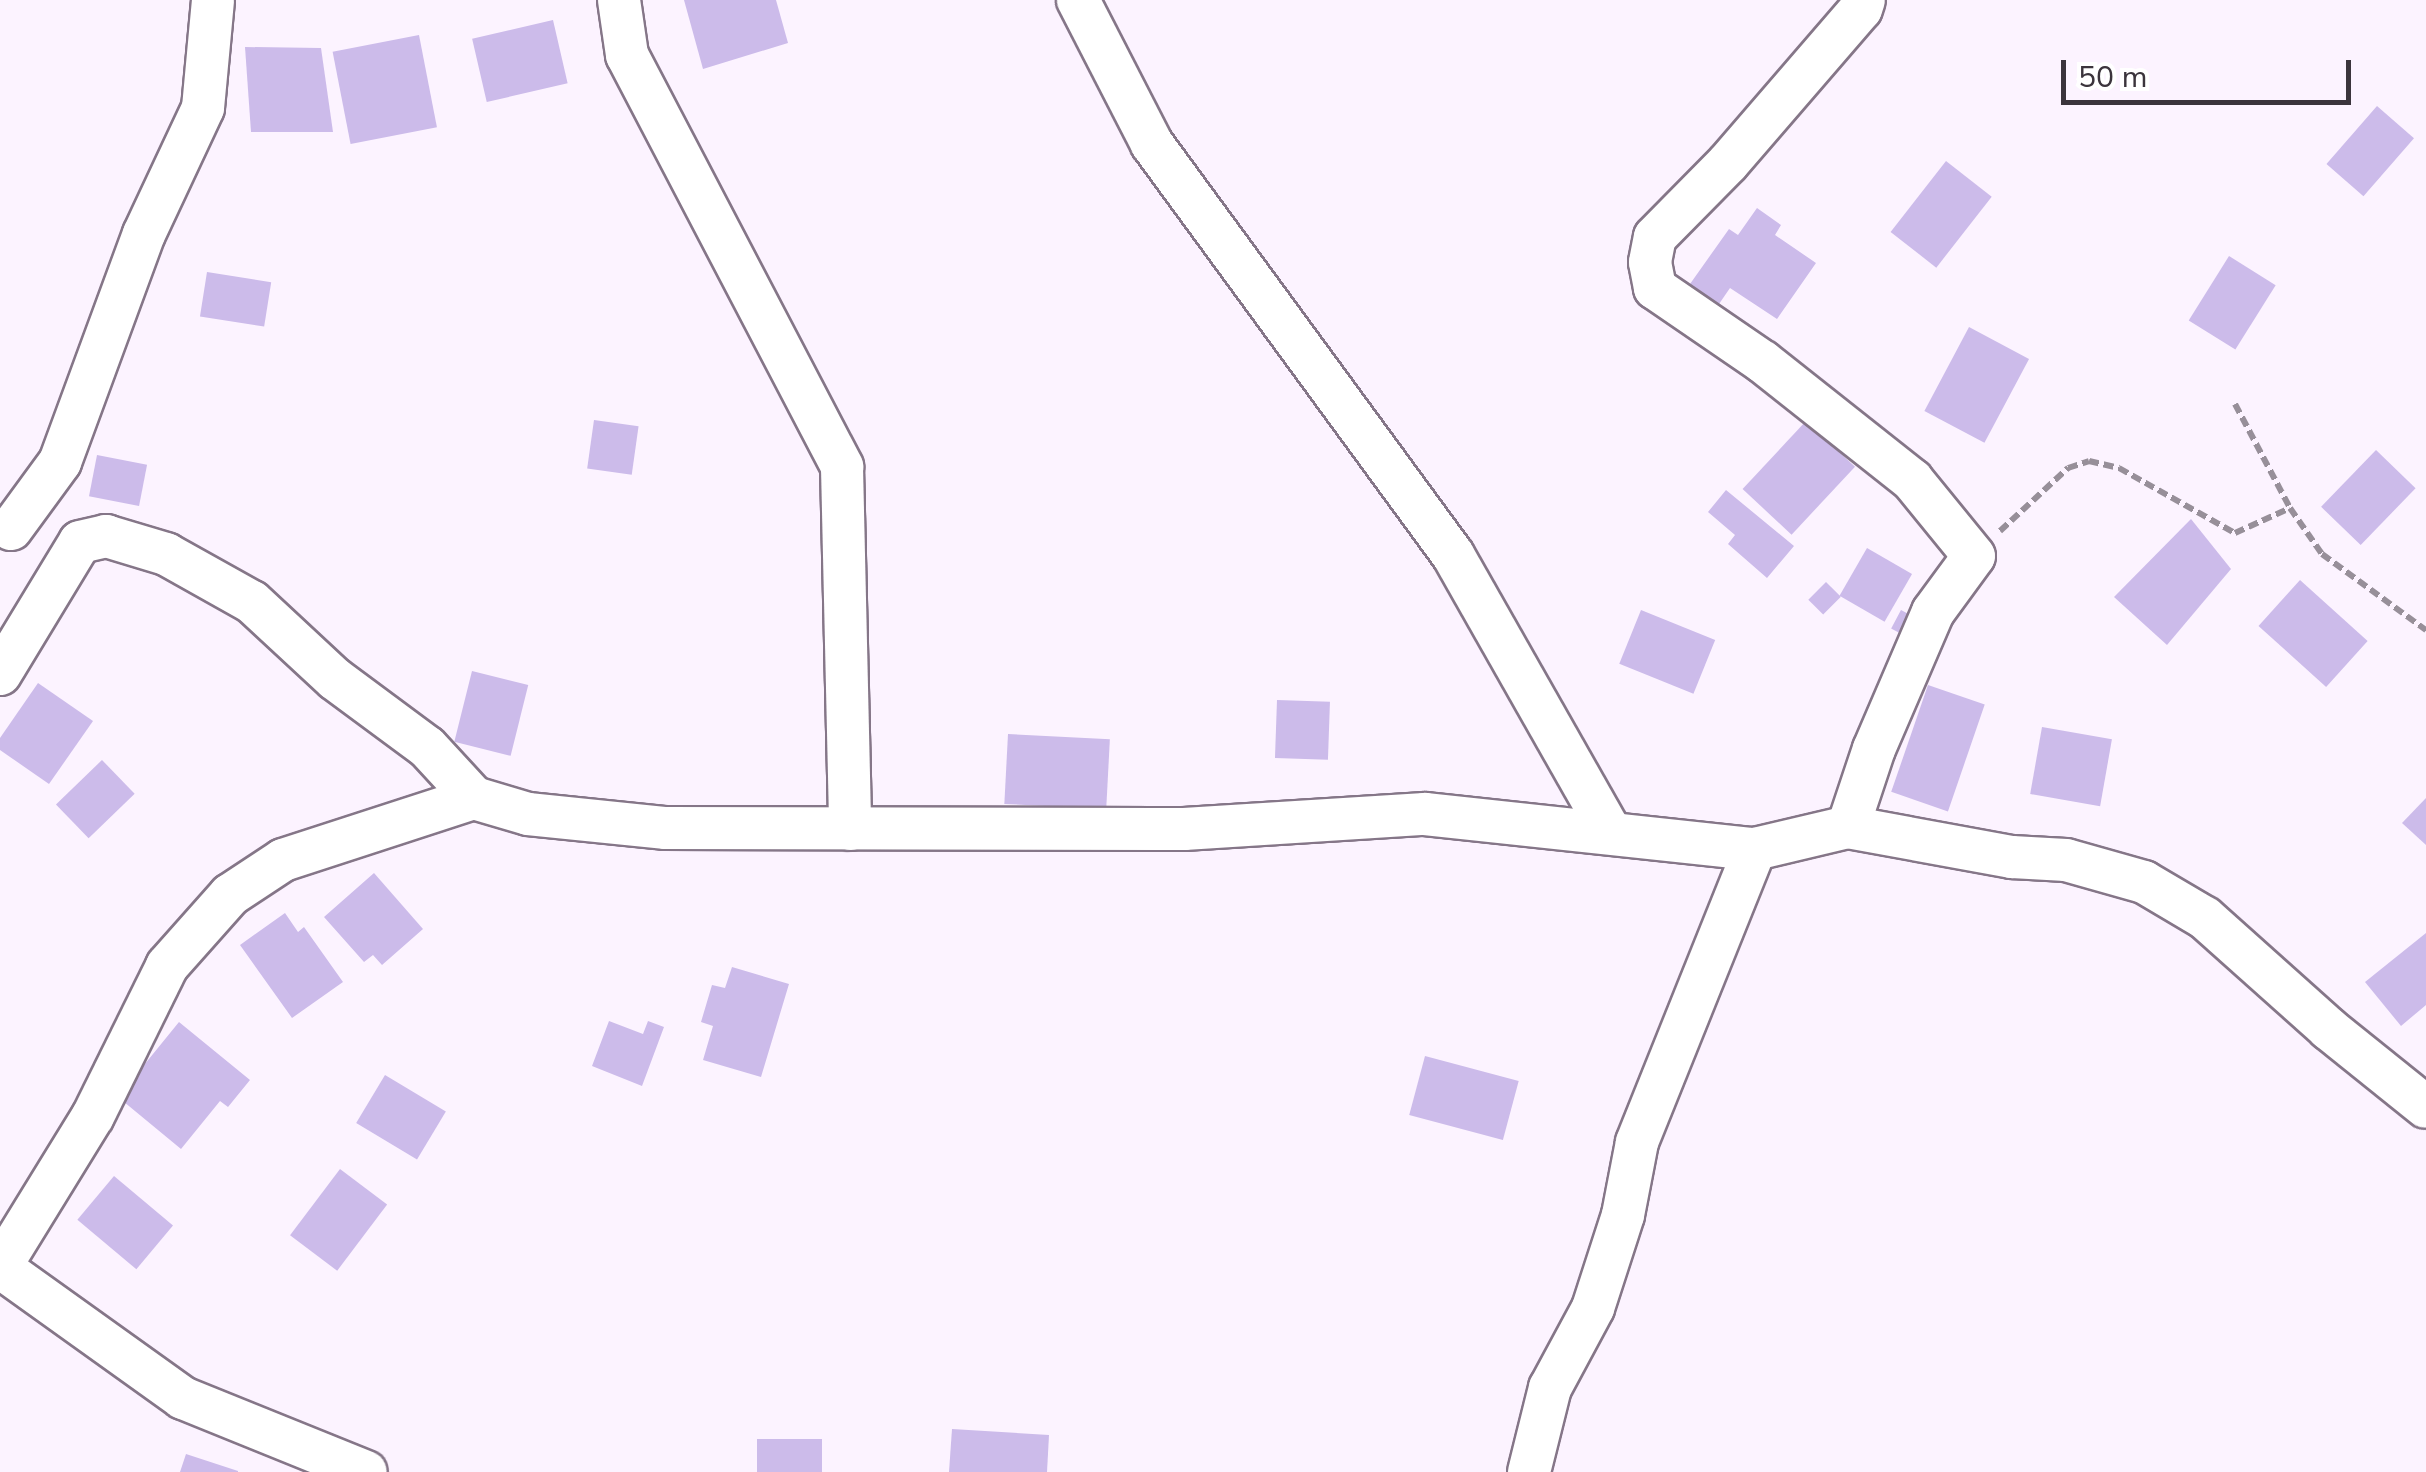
<!DOCTYPE html>
<html>
<head>
<meta charset="utf-8">
<style>
  body { margin:0 }
  #map { position:relative; width:2426px; height:1472px; overflow:hidden; background:#fcf3ff; font-family:"Nunito Sans",sans-serif }
  div>[style] { position:absolute }
  .building>* { inset:0; background:#ccbbea; transform-origin:0 0 }
  .path>* { height:6px; margin-top:-3px; transform-origin:0; background:repeating-linear-gradient(90deg,#978f99 0 10px,transparent 0 15px) }
  .roads { filter:drop-shadow(2px 0 #857688) drop-shadow(-2px 0 #857688) drop-shadow(0 2px #857688) drop-shadow(0 -2px #857688) }
  .street>* { height:42px; margin:-21px; padding:0 21px; transform-origin:21px; border-radius:21px; background:#fff }
  span { translate:-50% -50%; white-space:nowrap; text-align:center; line-height:1.15; -webkit-text-stroke:9px #fff; paint-order:stroke }
  .scale { position:absolute; left:2061px; top:60px; width:290px; height:45px; box-sizing:border-box; border:5px solid #3b343c; border-top:0; padding-left:12px; font-size:30px; line-height:35px; white-space:nowrap; color:#3b343c; -webkit-text-stroke:8px #fff; paint-order:stroke }
</style>
</head>
<body>
<div id="map">
  <div class="building">
    <div style="clip-path:polygon(684px 0,776px 0,788px 43px,703px 69px)"></div>
    <div style="left:553px;top:20px;width:65px;height:83px;rotate:77deg"></div>
    <div style="left:419px;top:35px;width:94px;height:88px;rotate:79deg"></div>
    <div style="clip-path:polygon(245px 47px,321px 48px,333px 132px,251px 132px)"></div>
    <div style="left:2377px;top:106px;width:49px;height:77px;rotate:41deg"></div>
    <div style="left:1946px;top:161px;width:58px;height:90px;rotate:38deg"></div>
    <div style="clip-path:polygon(1757px 208px,1781px 225px,1775px 235px,1816px 263px,1777px 319px,1730px 288px,1719px 304px,1690px 284px,1729px 229px,1738px 235px)"></div>
    <div style="left:2229px;top:256px;width:55px;height:76px;rotate:32deg"></div>
    <div style="left:207px;top:272px;width:65px;height:45px;rotate:9deg"></div>
    <div style="left:1969px;top:327px;width:68px;height:95px;rotate:28deg"></div>
    <div style="left:594px;top:420px;width:45px;height:49px;rotate:8deg"></div>
    <div style="left:1806px;top:421px;width:67px;height:93px;rotate:43deg"></div>
    <div style="left:2376px;top:450px;width:55px;height:79px;rotate:44deg"></div>
    <div style="left:97px;top:455px;width:51px;height:42px;rotate:11deg"></div>
    <div style="clip-path:polygon(1726px 490px,1794px 546px,1767px 578px,1728px 544px,1735px 535px,1708px 512px)"></div>
    <div style="clip-path:polygon(2191px 519px,2231px 569px,2167px 645px,2114px 597px)"></div>
    <div style="left:1867px;top:548px;width:52px;height:55px;rotate:30deg"></div>
    <div style="left:2300px;top:580px;width:91px;height:62px;rotate:42deg"></div>
    <div style="left:1826px;top:582px;width:21px;height:25px;rotate:45deg"></div>
    <div style="left:1641px;top:610px;width:80px;height:58px;rotate:22deg"></div>
    <div style="left:1901px;top:610px;width:19px;height:21px;rotate:28deg"></div>
    <div style="left:472px;top:671px;width:58px;height:73px;rotate:14deg"></div>
    <div style="clip-path:polygon(38px 683px,93px 721px,49px 784px,0 750px,0 738px)"></div>
    <div style="left:1928px;top:685px;width:60px;height:113px;rotate:19deg"></div>
    <div style="left:1277px;top:700px;width:53px;height:58px;rotate:2deg"></div>
    <div style="left:2042px;top:727px;width:71px;height:68px;rotate:10deg"></div>
    <div style="left:1008px;top:734px;width:102px;height:70px;rotate:3deg"></div>
    <div style="left:102px;top:760px;width:47px;height:64px;rotate:46deg"></div>
    <div style="clip-path:polygon(2426px 798px,2426px 845px,2402px 823px)"></div>
    <div style="clip-path:polygon(374px 873px,423px 929px,382px 965px,373px 955px,364px 962px,324px 917px)"></div>
    <div style="clip-path:polygon(285px 913px,298px 932px,304px 927px,343px 982px,292px 1018px,240px 945px)"></div>
    <div style="clip-path:polygon(2426px 933px,2426px 1005px,2401px 1026px,2365px 982px)"></div>
    <div style="clip-path:polygon(732px 967px,789px 984px,761px 1077px,703px 1060px,713px 1026px,701px 1022px,712px 985px,725px 988px)"></div>
    <div style="clip-path:polygon(609px 1021px,643px 1034px,648px 1021px,664px 1027px,642px 1086px,592px 1066px)"></div>
    <div style="clip-path:polygon(179px 1022px,250px 1080px,228px 1107px,220px 1101px,181px 1149px,118px 1097px)"></div>
    <div style="left:1425px;top:1056px;width:97px;height:61px;rotate:15deg"></div>
    <div style="left:385px;top:1075px;width:71px;height:56px;rotate:31deg"></div>
    <div style="left:340px;top:1169px;width:59px;height:83px;rotate:37deg"></div>
    <div style="left:114px;top:1176px;width:77px;height:57px;rotate:40deg"></div>
    <div style="clip-path:polygon(952px 1429px,1049px 1435px,1047px 1472px,949px 1472px)"></div>
    <div style="left:822px;top:1439px;width:33px;height:65px;rotate:90deg"></div>
    <div style="clip-path:polygon(186px 1454px,238px 1471px,238px 1472px,180px 1472px)"></div>
  </div>
  <div class="path">
    <div style="left:2235px;top:404px;width:118px;rotate:62.1deg"></div>
    <div style="left:2290px;top:508px;width:56px;rotate:55.2deg"></div>
    <div style="left:2322px;top:554px;width:129px;rotate:36.2deg"></div>
    <div style="left:2000px;top:531px;width:93px;rotate:-42.8deg"></div>
    <div style="left:2068px;top:468px;width:22px;rotate:-18deg"></div>
    <div style="left:2089px;top:461px;width:31px;rotate:13deg"></div>
    <div style="left:2119px;top:468px;width:133px;rotate:29.3deg"></div>
    <div style="left:2235px;top:533px;width:60px;rotate:-24.4deg"></div>
  </div>
  <div class="roads">
    <div class="street">
      <div style="left:619px;top:0;width:56px;rotate:81.7deg"></div>
      <div style="left:627px;top:55px;width:465px;rotate:62.4deg"></div>
      <div style="left:842px;top:467px;width:362px;rotate:88.7deg"></div>
      <div style="left:1078px;top:0;width:162px;rotate:62.8deg"></div>
      <div style="left:1152px;top:144px;width:509px;rotate:53.78deg"></div>
      <div style="left:1453px;top:555px;width:316px;rotate:60.4deg"></div>
      <div style="left:11px;top:529px;width:83px;rotate:-53.8deg"></div>
      <div style="left:60px;top:462px;width:243px;rotate:-69.8deg"></div>
      <div style="left:144px;top:234px;width:139px;rotate:-64.9deg"></div>
      <div style="left:203px;top:108px;width:108px;rotate:-84.7deg"></div>
      <div style="left:0;top:674px;width:154px;rotate:-58.8deg"></div>
      <div style="left:80px;top:542px;width:27px;rotate:-13deg"></div>
      <div style="left:106px;top:536px;width:63px;rotate:16.7deg"></div>
      <div style="left:166px;top:554px;width:98px;rotate:29.2deg"></div>
      <div style="left:252px;top:602px;width:113px;rotate:42.9deg"></div>
      <div style="left:335px;top:679px;width:114px;rotate:36.5deg"></div>
      <div style="left:427px;top:747px;width:69px;rotate:47.3deg"></div>
      <div style="left:1848px;top:827px;width:82px;rotate:-71.6deg"></div>
      <div style="left:1874px;top:749px;width:149px;rotate:-66.7deg"></div>
      <div style="left:1933px;top:612px;width:69px;rotate:-53.8deg"></div>
      <div style="left:1974px;top:556px;width:98px;rotate:-129.2deg"></div>
      <div style="left:1912px;top:480px;width:190px;rotate:-141.6deg"></div>
      <div style="left:1763px;top:362px;width:131px;rotate:-145.6deg"></div>
      <div style="left:1655px;top:288px;width:26px;rotate:-101deg"></div>
      <div style="left:1650px;top:262px;width:25px;rotate:-79deg"></div>
      <div style="left:1655px;top:237px;width:104px;rotate:-45.4deg"></div>
      <div style="left:1728px;top:163px;width:203px;rotate:-49.2deg"></div>
      <div style="left:1861px;top:9px;width:9px;rotate:-72deg"></div>
      <div style="left:0;top:1267px;width:177px;rotate:-58.4deg"></div>
      <div style="left:93px;top:1116px;width:167px;rotate:-63.7deg"></div>
      <div style="left:167px;top:966px;width:95px;rotate:-48.4deg"></div>
      <div style="left:230px;top:895px;width:64px;rotate:-33.4deg"></div>
      <div style="left:283px;top:860px;width:201px;rotate:-18deg"></div>
      <div style="left:474px;top:798px;width:56px;rotate:16.5deg"></div>
      <div style="left:528px;top:814px;width:139px;rotate:5.8deg"></div>
      <div style="left:666px;top:828px;width:518px;rotate:0.11deg"></div>
      <div style="left:1184px;top:829px;width:241px;rotate:-3.6deg"></div>
      <div style="left:1425px;top:814px;width:332px;rotate:6.1deg"></div>
      <div style="left:1755px;top:849px;width:96px;rotate:-13.3deg"></div>
      <div style="left:1848px;top:827px;width:167px;rotate:10.4deg"></div>
      <div style="left:2012px;top:857px;width:54px;rotate:3.2deg"></div>
      <div style="left:2066px;top:860px;width:81px;rotate:15.8deg"></div>
      <div style="left:2144px;top:882px;width:71px;rotate:30.5deg"></div>
      <div style="left:2205px;top:918px;width:166px;rotate:41.8deg"></div>
      <div style="left:2329px;top:1029px;width:124px;rotate:38.8deg"></div>
      <div style="left:0;top:1267px;width:225px;rotate:35.6deg"></div>
      <div style="left:183px;top:1398px;width:197px;rotate:22deg"></div>
      <div style="left:1529px;top:1472px;width:87px;rotate:-76deg"></div>
      <div style="left:1550px;top:1388px;width:91px;rotate:-61.7deg"></div>
      <div style="left:1593px;top:1308px;width:98px;rotate:-72.1deg"></div>
      <div style="left:1623px;top:1215px;width:74px;rotate:-79.1deg"></div>
      <div style="left:1637px;top:1142px;width:316px;rotate:-68.1deg"></div>
    </div>
  </div>
  <div class="scale">50 m</div>
</div>
</body>
</html>
